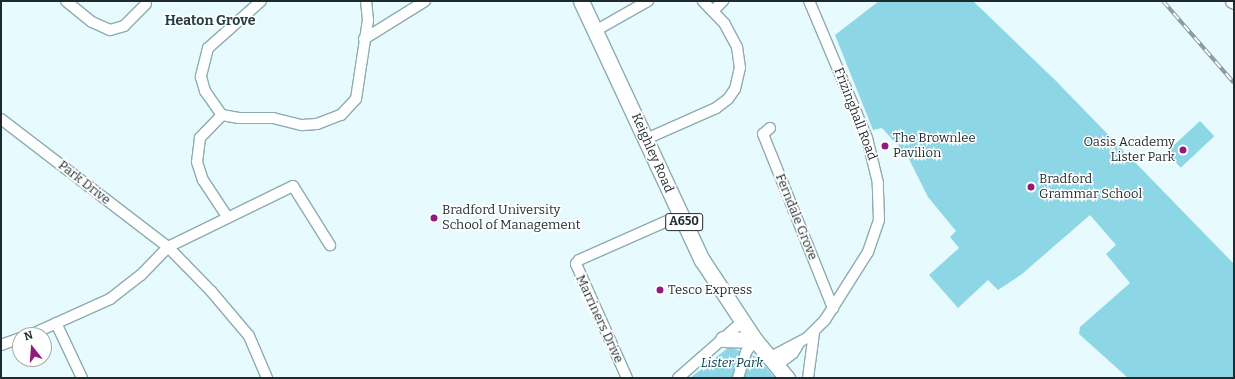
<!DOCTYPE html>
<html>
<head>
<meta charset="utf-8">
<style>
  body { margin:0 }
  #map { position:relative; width:1235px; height:379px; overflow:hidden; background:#e7fafe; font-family:Bitter,serif }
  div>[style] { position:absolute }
  .green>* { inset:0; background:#8dd6e6; transform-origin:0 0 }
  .roads { filter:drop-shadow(1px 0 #8dacb2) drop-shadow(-1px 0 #8dacb2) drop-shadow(0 1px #8dacb2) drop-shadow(0 -1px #8dacb2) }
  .minor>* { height:10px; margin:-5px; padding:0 5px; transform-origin:5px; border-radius:5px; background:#fff }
  .major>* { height:13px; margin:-6.5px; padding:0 6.5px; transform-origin:6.5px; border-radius:6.5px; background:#fff }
  .highway>* { height:15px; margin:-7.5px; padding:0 7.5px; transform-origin:7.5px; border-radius:7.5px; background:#fff }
  .rail>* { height:4px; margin-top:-2px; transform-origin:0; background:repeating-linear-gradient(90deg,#fff 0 8px,#8c9ca0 0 16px); box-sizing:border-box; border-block:1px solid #8c9ca0 }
  .dots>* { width:11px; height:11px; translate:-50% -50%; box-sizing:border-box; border:2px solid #fff; border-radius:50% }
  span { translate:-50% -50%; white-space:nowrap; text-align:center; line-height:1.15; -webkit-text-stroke:3px #fff; paint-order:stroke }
  .shield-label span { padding:1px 3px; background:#fff; border:1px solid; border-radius:3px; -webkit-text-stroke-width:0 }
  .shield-label { font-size:12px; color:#1e2a2d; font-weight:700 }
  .street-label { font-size:13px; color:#1e2a2d }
  .poi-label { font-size:13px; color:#1e2a2d }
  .left { translate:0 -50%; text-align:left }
  .right { translate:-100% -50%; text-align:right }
  .park-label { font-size:13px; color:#013b45; font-style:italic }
  .neighbourhood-label { font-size:14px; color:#223d43; font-weight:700 }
  .frame { position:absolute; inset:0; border:2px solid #1e2a2d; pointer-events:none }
  .north { position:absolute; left:12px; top:327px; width:40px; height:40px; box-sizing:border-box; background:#fff; border:1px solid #a5aaab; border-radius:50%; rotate:343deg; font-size:11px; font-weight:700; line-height:16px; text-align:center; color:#1e2a2d }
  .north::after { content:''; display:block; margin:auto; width:14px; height:18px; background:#901b7b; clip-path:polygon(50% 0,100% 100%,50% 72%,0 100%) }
</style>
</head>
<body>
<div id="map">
  <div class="green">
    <div style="clip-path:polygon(879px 1px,973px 1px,1055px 80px,1234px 264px,1234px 378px,1128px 378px,1079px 334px,1080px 327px,1130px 283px,1106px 254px,1116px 245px,1090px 215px,1022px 274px,998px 290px,988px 280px,958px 308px,929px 275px,959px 248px,950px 237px,956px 231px,928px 197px,908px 157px,882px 128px,873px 130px,835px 35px)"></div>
    <div style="left:1200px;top:121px;width:21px;height:46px;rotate:47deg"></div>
    <div style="clip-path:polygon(729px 347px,757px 357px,775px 378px,690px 378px)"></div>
  </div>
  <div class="roads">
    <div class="minor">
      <div style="left:66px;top:1px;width:33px;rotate:39deg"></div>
      <div style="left:92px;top:22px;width:20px;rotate:24deg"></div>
      <div style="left:110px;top:30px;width:15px;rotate:-16deg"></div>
      <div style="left:124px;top:26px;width:31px;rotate:-45deg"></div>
      <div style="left:261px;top:1px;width:71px;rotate:138.4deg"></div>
      <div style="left:208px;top:48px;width:30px;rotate:104deg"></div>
      <div style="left:201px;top:77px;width:15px;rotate:74deg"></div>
      <div style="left:205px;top:91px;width:29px;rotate:55deg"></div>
      <div style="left:222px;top:115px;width:17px;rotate:10deg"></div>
      <div style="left:239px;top:118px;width:34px"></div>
      <div style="left:273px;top:118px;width:30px;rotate:14deg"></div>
      <div style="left:302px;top:125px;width:15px;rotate:-4deg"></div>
      <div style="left:317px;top:124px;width:26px;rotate:-21deg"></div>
      <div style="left:341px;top:115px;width:22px;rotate:-47deg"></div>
      <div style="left:356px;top:99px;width:80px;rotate:-81.4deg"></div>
      <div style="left:368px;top:20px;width:19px;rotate:-96deg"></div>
      <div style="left:714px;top:10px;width:13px;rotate:-45deg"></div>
      <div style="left:595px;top:31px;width:61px;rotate:-29.5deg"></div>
      <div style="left:364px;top:39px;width:72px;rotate:-31.9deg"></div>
      <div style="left:222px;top:115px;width:32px;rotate:134deg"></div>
      <div style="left:200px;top:138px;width:24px;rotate:97deg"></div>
      <div style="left:197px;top:162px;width:19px;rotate:72deg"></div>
      <div style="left:203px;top:180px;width:45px;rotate:56.7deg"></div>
      <div style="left:1px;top:119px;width:210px;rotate:37.5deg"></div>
      <div style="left:168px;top:247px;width:62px;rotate:45.7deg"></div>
      <div style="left:211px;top:291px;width:59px;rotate:49.8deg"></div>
      <div style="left:249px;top:336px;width:46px;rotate:66.8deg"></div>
      <div style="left:770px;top:128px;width:9px;rotate:139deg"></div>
      <div style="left:763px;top:134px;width:188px;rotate:68.1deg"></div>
      <div style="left:646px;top:139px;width:77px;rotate:-23.9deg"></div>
      <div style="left:716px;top:108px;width:15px;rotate:-37deg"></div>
      <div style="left:728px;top:99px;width:12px;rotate:-55deg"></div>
      <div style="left:735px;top:89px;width:22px;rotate:-77deg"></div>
      <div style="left:740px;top:68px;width:21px;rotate:-98deg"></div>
      <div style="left:737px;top:47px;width:26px;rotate:-118deg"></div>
      <div style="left:725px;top:24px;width:32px;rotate:-134deg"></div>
      <div style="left:56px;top:323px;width:61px;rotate:64.7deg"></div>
      <div style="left:30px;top:335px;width:88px;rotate:-24.2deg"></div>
      <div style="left:110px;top:299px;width:39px;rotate:-38deg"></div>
      <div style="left:141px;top:275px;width:39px;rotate:-46deg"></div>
      <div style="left:168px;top:247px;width:139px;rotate:-26deg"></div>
      <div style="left:293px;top:186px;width:70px;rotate:57.9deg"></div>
      <div style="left:1px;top:345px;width:20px;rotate:-20deg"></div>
      <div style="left:769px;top:358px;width:43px;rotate:-27.8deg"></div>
      <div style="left:807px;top:338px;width:25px;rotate:-45deg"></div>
      <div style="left:825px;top:320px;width:80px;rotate:-57.7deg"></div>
      <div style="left:868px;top:252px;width:34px;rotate:-71deg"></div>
      <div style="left:879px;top:220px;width:37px;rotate:-92deg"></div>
      <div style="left:878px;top:183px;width:46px;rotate:-103.7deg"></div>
      <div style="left:867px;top:138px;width:149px;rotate:-112.9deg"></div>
      <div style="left:776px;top:366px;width:21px;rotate:-37deg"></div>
      <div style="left:793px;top:353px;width:13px;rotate:-58deg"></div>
      <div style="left:627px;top:378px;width:125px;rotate:-114.1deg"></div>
      <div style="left:576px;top:264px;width:5px;rotate:-53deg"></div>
      <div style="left:579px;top:260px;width:96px;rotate:-23.9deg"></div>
      <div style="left:678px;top:378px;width:85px;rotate:-41.2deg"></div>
      <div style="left:738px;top:378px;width:27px;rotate:-73deg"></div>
      <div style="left:746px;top:352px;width:15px;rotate:-53deg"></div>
      <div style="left:808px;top:378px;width:45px;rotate:-82.4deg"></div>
    </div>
    <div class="major">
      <div style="left:1232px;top:1px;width:2px;rotate:27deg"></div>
    </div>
    <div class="highway">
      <div style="left:581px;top:1px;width:286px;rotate:65deg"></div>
      <div style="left:702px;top:260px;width:96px;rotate:56.5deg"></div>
      <div style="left:755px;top:340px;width:50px;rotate:49.9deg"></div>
      <div style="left:723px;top:339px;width:32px;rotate:2deg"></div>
    </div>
  </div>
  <div class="rail">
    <div style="left:1163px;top:1px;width:108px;rotate:49.1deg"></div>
  </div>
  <div class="dots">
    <div style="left:885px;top:146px;background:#901b7b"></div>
    <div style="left:1183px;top:150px;background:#901b7b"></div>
    <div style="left:1031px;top:187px;background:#901b7b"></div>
    <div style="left:434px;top:218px;background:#901b7b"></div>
    <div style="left:660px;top:290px;background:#901b7b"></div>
  </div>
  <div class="shield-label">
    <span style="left:684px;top:222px">A650</span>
  </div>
  <div class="street-label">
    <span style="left:855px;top:114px;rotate:69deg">Frizinghall Road</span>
    <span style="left:652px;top:153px;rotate:66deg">Keighley Road</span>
    <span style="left:84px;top:183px;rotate:38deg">Park Drive</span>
    <span style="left:796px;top:217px;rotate:68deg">Ferndale Grove</span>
    <span style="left:599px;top:319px;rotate:65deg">Marriners Drive</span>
  </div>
  <div class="poi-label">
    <span class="left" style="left:893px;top:146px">The Brownlee<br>Pavilion</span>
    <span class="right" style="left:1175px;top:150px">Oasis Academy<br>Lister Park</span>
    <span class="left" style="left:1039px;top:187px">Bradford<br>Grammar School</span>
    <span class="left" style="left:442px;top:218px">Bradford University<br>School of Management</span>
    <span class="left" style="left:668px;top:290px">Tesco Express</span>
  </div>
  <div class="park-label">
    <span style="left:732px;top:363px">Lister Park</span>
  </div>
  <div class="neighbourhood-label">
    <span style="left:210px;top:21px">Heaton Grove</span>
  </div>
  <div class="frame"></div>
  <div class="north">N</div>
</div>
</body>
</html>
